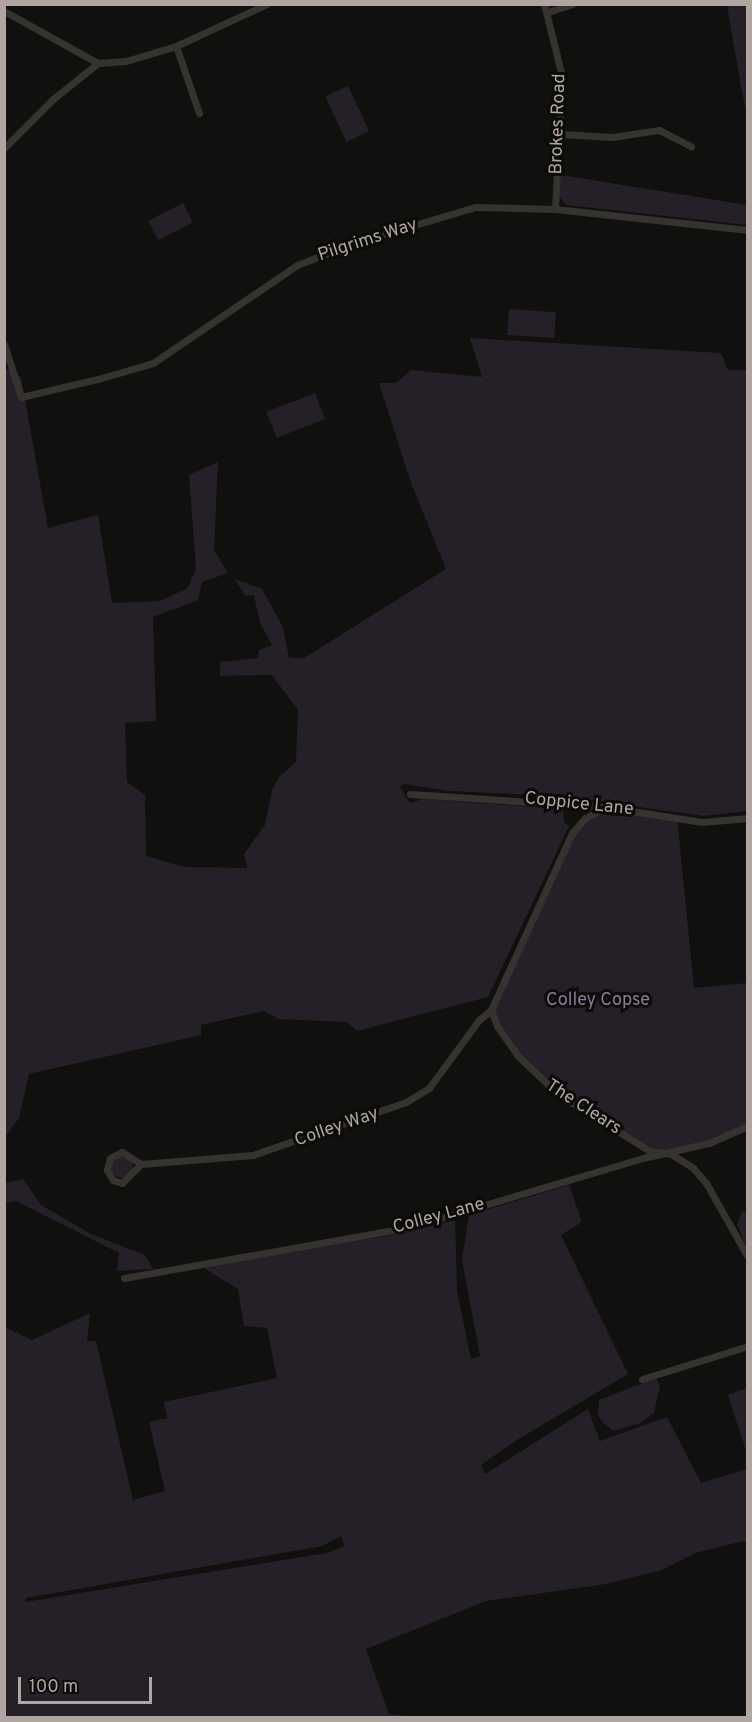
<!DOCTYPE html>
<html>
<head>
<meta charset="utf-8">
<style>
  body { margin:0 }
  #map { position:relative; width:752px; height:1722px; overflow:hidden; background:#10100f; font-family:Overpass,sans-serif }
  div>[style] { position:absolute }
  .green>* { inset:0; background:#252027; transform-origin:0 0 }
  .round { border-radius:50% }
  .minor>* { height:7px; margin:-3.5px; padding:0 3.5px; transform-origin:3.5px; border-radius:3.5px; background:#353230 }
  span { translate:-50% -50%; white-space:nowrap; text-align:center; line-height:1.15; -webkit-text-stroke:6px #0b0b0a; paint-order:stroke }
  .street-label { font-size:18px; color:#b0a5a1 }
  .park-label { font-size:18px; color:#8e799a }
  .frame { position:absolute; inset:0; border:6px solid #b0a5a1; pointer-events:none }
  .scale { position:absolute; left:18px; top:1677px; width:134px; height:27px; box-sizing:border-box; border:3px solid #b0a5a1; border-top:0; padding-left:8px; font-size:18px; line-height:21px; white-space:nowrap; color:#b0a5a1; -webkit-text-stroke:4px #0b0b0a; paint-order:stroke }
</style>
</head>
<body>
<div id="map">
  <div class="green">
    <div style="clip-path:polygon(727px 5px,747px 5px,747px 117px,740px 81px)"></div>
    <div style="left:348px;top:86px;width:50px;height:25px;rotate:65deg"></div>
    <div style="clip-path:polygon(561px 175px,747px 205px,747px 225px,566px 205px,559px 196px)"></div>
    <div style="left:183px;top:203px;width:22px;height:39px;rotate:63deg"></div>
    <div style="left:509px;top:309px;width:47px;height:26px;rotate:4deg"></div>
    <div style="clip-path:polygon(470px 338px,721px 353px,728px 370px,747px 370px,747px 811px,704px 816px,559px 796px,449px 791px,404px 784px,400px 787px,410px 803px,423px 799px,563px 809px,564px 822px,569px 826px,488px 997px,357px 1031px,346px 1022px,278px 1019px,264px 1011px,201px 1025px,201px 1035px,29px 1074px,19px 1118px,5px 1137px,5px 370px,9px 369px,21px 377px,48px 528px,98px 515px,112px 603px,160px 601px,188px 588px,196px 568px,189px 475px,218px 462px,214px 550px,228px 573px,202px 582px,198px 600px,153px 617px,156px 721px,125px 723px,127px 782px,145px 795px,146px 856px,185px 867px,247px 868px,244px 854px,265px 825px,272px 790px,279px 777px,296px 762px,298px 710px,272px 675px,220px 676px,220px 662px,258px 658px,259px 650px,272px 645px,260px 623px,254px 595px,245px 596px,235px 579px,262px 589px,283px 627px,289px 658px,304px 658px,446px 569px,411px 483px,379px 383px,396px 383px,411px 370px,482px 377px)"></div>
    <div style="left:315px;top:393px;width:28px;height:52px;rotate:69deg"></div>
    <div style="clip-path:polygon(606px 807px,677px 817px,694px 988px,747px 983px,747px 1126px,671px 1154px,650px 1151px,575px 1107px,518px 1056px,491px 1010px,572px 833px,585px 818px)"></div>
    <div class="round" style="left:111px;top:1156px;width:22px;height:22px"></div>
    <div style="clip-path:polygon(23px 1179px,41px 1205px,91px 1234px,145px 1255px,153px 1269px,117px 1271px,119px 1253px,16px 1201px,5px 1203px,5px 1183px)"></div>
    <div style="clip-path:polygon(evenodd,569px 1185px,582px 1222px,561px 1235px,628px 1374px,512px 1443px,481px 1465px,485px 1474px,588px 1409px,600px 1441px,667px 1417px,701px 1483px,747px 1469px,747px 1543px,743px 1541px,695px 1553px,659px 1571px,606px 1584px,486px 1601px,366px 1649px,389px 1714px,416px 1717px,5px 1718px,5px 1327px,32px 1340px,90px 1313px,87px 1341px,96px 1341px,133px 1500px,165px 1491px,149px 1422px,167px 1418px,164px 1402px,277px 1378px,267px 1328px,244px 1326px,238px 1289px,205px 1269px,206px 1265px,388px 1236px,455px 1220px,457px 1291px,471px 1359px,480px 1356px,462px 1260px,469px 1215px,569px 1185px,341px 1536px,344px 1546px,327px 1553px,25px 1602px,26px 1598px,322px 1546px,341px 1536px)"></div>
    <div style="clip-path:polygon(747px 1211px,748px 1211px,747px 1248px,737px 1225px,742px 1212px)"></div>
    <div style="clip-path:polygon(656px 1378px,660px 1386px,654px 1412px,641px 1423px,613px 1431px,603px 1423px,598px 1415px,599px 1400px)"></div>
    <div style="clip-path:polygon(747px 1388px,748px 1388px,747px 1454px,728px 1395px)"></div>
  </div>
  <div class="minor">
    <div style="left:544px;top:4px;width:74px;rotate:76deg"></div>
    <div style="left:562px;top:76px;width:133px;rotate:93deg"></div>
    <div style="left:4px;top:11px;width:107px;rotate:29deg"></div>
    <div style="left:98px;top:63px;width:28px;rotate:-4deg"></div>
    <div style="left:126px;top:61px;width:52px;rotate:-16.7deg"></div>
    <div style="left:176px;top:46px;width:100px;rotate:-24.8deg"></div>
    <div style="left:548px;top:12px;width:25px;rotate:-18deg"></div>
    <div style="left:176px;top:46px;width:71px;rotate:71.1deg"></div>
    <div style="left:561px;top:134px;width:51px;rotate:3.4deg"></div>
    <div style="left:612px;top:137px;width:48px;rotate:-8.5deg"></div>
    <div style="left:659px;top:130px;width:36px;rotate:27deg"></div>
    <div style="left:4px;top:148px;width:69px;rotate:-45deg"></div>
    <div style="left:53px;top:99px;width:58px;rotate:-38.7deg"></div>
    <div style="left:4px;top:344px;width:56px;rotate:72.2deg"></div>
    <div style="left:21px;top:397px;width:79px;rotate:-13.2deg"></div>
    <div style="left:98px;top:379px;width:57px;rotate:-16.2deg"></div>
    <div style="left:153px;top:363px;width:174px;rotate:-34.2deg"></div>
    <div style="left:297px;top:265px;width:64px;rotate:-21deg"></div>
    <div style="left:357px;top:242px;width:123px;rotate:-16.5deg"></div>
    <div style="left:475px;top:207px;width:80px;rotate:1.4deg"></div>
    <div style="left:555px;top:209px;width:194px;rotate:6.2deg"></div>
    <div style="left:410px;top:794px;width:196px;rotate:3.8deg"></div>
    <div style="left:606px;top:807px;width:97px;rotate:8.9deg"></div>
    <div style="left:702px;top:822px;width:46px;rotate:-5deg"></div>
    <div style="left:606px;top:807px;width:24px;rotate:152deg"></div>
    <div style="left:585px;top:818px;width:20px;rotate:131deg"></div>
    <div style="left:572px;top:833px;width:195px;rotate:114.6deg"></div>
    <div style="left:491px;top:1010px;width:17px;rotate:69deg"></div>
    <div style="left:497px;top:1026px;width:37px;rotate:55deg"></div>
    <div style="left:518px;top:1056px;width:55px;rotate:43.5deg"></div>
    <div style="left:558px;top:1094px;width:108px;rotate:31.8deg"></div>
    <div style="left:650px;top:1151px;width:21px;rotate:8deg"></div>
    <div style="left:671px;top:1154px;width:26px;rotate:32deg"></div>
    <div style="left:693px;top:1168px;width:20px;rotate:49deg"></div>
    <div style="left:706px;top:1183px;width:85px;rotate:60.4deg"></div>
    <div style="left:141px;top:1164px;width:27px;rotate:135deg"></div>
    <div style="left:122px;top:1183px;width:9px;rotate:-162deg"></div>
    <div style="left:113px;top:1180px;width:12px;rotate:-121deg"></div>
    <div style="left:107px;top:1170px;width:12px;rotate:-76deg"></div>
    <div style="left:110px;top:1158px;width:13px;rotate:-27deg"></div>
    <div style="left:122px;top:1152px;width:22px;rotate:32deg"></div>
    <div style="left:141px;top:1164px;width:112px;rotate:-4.6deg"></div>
    <div style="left:253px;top:1155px;width:162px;rotate:-19.1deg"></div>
    <div style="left:406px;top:1102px;width:27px;rotate:-31deg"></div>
    <div style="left:429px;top:1088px;width:84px;rotate:-53.7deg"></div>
    <div style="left:479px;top:1020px;width:16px;rotate:-40deg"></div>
    <div style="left:124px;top:1278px;width:291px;rotate:-10.1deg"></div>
    <div style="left:410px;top:1227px;width:243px;rotate:-16.5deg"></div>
    <div style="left:643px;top:1158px;width:68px;rotate:-12.8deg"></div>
    <div style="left:709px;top:1143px;width:43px;rotate:-23.6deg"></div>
    <div style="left:642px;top:1379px;width:111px;rotate:-17.3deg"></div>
  </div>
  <div class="street-label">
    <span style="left:559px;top:124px;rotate:-88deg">Brokes Road</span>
    <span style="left:368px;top:241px;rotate:-18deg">Pilgrims Way</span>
    <span style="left:579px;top:805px;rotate:6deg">Coppice Lane</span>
    <span style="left:583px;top:1108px;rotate:33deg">The Clears</span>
    <span style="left:337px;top:1128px;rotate:-19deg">Colley Way</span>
    <span style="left:439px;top:1217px;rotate:-15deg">Colley Lane</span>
  </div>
  <div class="park-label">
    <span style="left:598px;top:1001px">Colley Copse</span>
  </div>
  <div class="frame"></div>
  <div class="scale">100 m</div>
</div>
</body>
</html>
